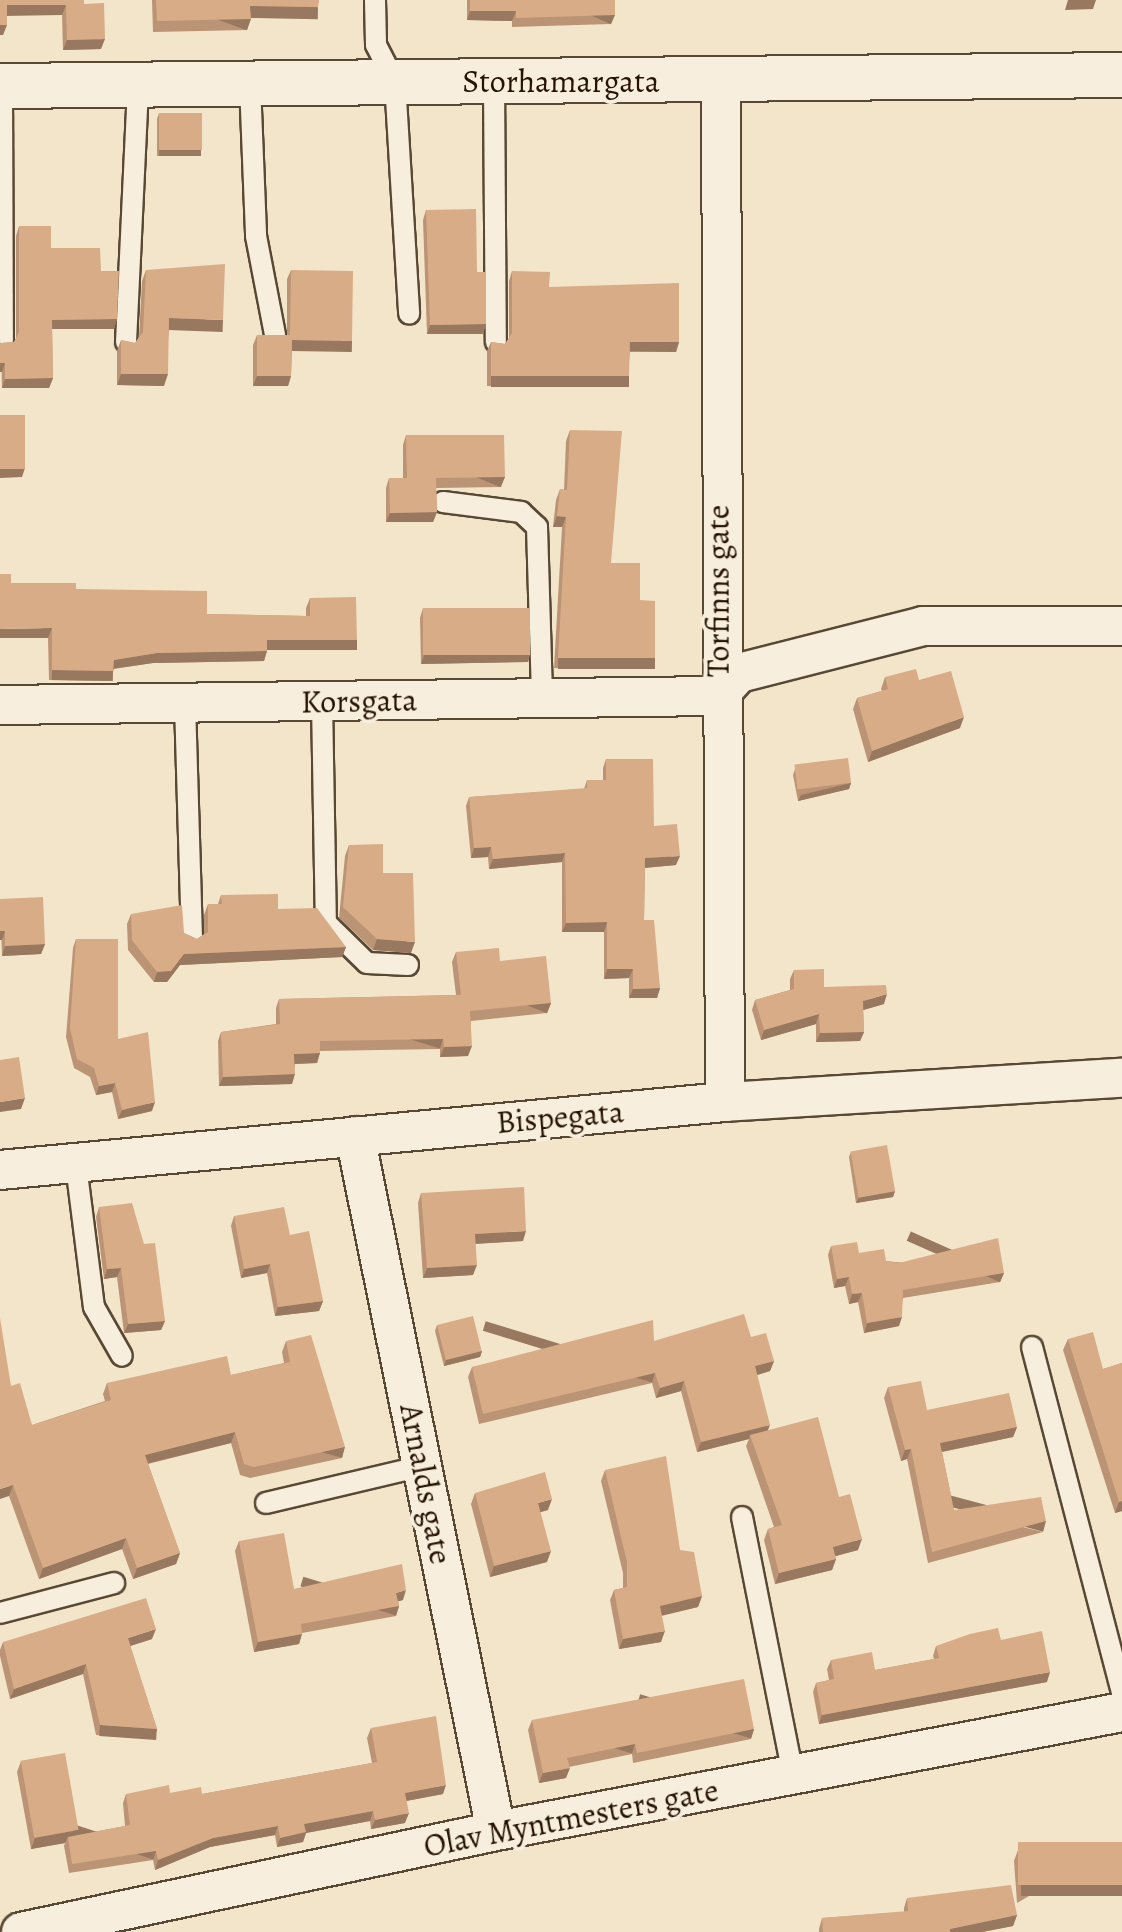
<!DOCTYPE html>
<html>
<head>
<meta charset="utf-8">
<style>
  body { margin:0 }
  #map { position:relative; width:1122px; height:1932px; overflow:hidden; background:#f3e5ca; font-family:Alegreya,serif }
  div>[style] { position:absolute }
  .roads { filter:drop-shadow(2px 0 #594834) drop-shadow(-2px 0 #594834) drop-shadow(0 2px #594834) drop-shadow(0 -2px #594834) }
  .lane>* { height:20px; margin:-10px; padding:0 10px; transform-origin:10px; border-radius:10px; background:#f7eedd }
  .street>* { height:38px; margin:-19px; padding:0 19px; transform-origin:19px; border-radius:19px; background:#f7eedd }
  .secondary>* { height:44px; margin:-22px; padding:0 22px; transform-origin:22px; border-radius:22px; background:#f7eedd }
  .wall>* { inset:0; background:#bb9475 }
  .shaded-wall>* { inset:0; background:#98785f; transform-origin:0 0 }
  .building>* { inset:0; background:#d9ac88; transform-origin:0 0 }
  span { translate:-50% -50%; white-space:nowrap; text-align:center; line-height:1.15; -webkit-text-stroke:8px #f7eedd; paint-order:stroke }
  .street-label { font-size:32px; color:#261302 }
</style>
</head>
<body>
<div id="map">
  <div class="roads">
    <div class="lane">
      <div style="left:375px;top:0;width:45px;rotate:88.7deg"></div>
      <div style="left:376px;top:45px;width:42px;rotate:62.8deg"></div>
      <div style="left:395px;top:82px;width:232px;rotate:86.5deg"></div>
      <div style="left:494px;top:82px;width:260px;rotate:89.6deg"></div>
      <div style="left:250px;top:84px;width:152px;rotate:87.7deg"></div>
      <div style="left:256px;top:236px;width:101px;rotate:79.1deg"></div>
      <div style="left:2px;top:86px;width:255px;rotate:89.8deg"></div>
      <div style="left:126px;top:342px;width:257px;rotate:-87.3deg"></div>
      <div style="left:443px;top:502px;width:79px;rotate:7.3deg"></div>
      <div style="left:521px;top:512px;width:22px;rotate:43deg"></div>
      <div style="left:537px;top:527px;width:171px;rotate:88.3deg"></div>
      <div style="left:322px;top:701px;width:222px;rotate:89deg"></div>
      <div style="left:326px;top:923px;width:57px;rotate:44.3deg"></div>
      <div style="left:367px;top:963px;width:41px;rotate:2.8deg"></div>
      <div style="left:185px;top:703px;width:234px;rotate:88.3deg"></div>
      <div style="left:76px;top:1165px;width:143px;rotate:82.8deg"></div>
      <div style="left:94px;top:1307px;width:56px;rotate:60.3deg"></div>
      <div style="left:1032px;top:1347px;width:358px;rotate:75.4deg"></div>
      <div style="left:266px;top:1503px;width:160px;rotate:-13.3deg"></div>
      <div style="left:742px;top:1517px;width:263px;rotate:78.8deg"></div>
      <div style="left:0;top:1613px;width:118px;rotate:-14.7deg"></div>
    </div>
    <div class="street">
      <div style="left:721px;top:80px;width:1022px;rotate:89.78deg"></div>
      <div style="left:0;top:705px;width:718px;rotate:-0.72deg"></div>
      <div style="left:718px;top:696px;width:31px;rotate:-48deg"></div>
      <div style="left:739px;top:673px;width:190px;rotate:-14.3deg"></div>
      <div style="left:923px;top:626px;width:199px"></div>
      <div style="left:355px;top:1136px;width:709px;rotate:78.53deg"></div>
      <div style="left:0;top:1170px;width:728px;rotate:-5.36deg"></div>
      <div style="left:725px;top:1102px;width:398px;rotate:-3.5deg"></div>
      <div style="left:21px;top:1932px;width:486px;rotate:-12deg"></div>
      <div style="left:496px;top:1831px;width:637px;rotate:-10.76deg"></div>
    </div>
    <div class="secondary">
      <div style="left:0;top:86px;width:1122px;rotate:-0.56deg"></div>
    </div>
  </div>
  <div class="wall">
    <div style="clip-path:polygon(0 0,84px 4px,101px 49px,63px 50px,62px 15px,7px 15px,3px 35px,0 35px)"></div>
    <div style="clip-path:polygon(152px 0,319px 0,315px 18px,251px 17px,247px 30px,153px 32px)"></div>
    <div style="clip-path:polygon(467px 0,615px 0,611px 24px,512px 27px,512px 21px,467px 20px)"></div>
    <div style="clip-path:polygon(159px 113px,201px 150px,199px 156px,157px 156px,157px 119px)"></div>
    <div style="clip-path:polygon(426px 210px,477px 272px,486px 324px,483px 334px,427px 334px,423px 220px)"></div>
    <div style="clip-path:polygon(19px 226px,51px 248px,101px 271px,117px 319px,114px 329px,52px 329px,53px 378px,49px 388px,2px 388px,1px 343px,14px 342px,16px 338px,16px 236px)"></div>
    <div style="clip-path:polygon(146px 270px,219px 331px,169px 329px,164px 386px,117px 385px,117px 351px,121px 340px,135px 343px,139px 337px,142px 281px)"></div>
    <div style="clip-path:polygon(291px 270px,349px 351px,292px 350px,291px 376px,288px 386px,253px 386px,253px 345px,257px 335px,287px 335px,287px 279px)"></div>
    <div style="clip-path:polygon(512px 271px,679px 342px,676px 352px,630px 352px,626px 386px,487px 386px,487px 351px,491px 342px,505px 344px,509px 338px,509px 281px)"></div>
    <div style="clip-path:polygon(570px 430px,611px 563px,640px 600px,655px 658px,651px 668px,554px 668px,562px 527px,553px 527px,556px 500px,560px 489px,564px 490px,566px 441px)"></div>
    <div style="clip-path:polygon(406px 435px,501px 487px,436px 488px,437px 512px,433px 522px,386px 522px,386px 488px,389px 478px,403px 478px,403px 445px)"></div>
    <div style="clip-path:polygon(11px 583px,76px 589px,207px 614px,306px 616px,306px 608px,310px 598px,353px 650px,267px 650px,264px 661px,153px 663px,114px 669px,110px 681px,49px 680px,48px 638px)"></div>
    <div style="clip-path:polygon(423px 608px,528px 662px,421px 664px,420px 618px)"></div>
    <div style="clip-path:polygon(885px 677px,960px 728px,868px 762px,853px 709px,857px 698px,882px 691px,881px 689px)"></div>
    <div style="clip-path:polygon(606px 759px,654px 826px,676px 865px,645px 868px,644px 920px,660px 988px,657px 998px,629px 998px,629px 978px,604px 979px,604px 932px,562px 932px,562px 862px,489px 869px,488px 857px,471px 858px,466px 806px,469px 797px,584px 789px,587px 780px,603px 780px,603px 768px)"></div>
    <div style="clip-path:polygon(795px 769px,851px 783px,849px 789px,798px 801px,793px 775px)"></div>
    <div style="clip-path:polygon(349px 845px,383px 873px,411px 953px,373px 950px,339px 918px,345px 856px)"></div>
    <div style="clip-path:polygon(221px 895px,278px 909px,346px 947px,342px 957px,180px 965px,167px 982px,154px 982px,128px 950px,127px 924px,131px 914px,184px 933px,197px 939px,204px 934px,204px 915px,208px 904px,218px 904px)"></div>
    <div style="clip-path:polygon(0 899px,45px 944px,41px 954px,2px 956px)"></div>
    <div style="clip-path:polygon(76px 939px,118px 1039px,152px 1111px,118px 1119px,112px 1092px,96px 1095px,90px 1077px,74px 1068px,66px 1037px,73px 948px)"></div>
    <div style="clip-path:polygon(456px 952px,500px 961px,551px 1003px,547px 1013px,471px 1021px,468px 1056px,440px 1057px,440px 1049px,320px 1051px,317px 1063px,295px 1064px,292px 1084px,219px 1086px,218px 1041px,221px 1032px,276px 1024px,276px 1008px,279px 999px,456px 995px,452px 962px)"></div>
    <div style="clip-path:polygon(794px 970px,824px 987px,884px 1004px,863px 1010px,864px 1032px,860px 1041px,816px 1042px,816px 1024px,761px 1040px,752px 1010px,755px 1000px,790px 990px,790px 979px)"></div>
    <div style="clip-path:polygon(851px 1152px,895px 1191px,893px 1197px,856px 1203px,849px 1157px)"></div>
    <div style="clip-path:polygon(421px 1193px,523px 1241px,475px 1244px,473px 1275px,423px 1278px,418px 1203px)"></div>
    <div style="clip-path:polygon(99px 1207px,165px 1321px,161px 1330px,124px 1333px,117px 1277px,104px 1279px,96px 1217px)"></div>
    <div style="clip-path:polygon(234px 1216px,290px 1235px,323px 1301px,319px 1311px,275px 1316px,267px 1273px,241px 1278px,231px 1226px)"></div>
    <div style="clip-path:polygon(831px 1246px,886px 1261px,1004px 1273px,1000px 1282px,903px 1298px,899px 1326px,864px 1333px,858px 1302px,849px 1304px,845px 1286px,834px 1288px,828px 1255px)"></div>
    <div style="clip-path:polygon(437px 1325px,482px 1351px,480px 1357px,444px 1366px,435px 1331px)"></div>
    <div style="clip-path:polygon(751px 1337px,774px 1361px,770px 1371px,757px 1375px,768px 1431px,839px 1497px,858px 1550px,835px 1556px,836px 1559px,832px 1570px,775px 1584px,764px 1540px,768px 1529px,774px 1527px,746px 1446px,749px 1439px,697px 1452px,681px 1391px,656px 1398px,652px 1383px,479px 1424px,468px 1377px,472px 1367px,654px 1341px)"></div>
    <div style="clip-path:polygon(1068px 1339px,1103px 1369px,1122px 1363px,1122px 1511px,1115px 1513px,1063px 1350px)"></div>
    <div style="clip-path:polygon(286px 1341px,342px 1458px,250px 1478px,240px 1475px,231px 1443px,148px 1464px,180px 1553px,176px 1564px,133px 1579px,122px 1549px,39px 1579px,9px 1496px,11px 1386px,32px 1425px,105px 1401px,103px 1394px,107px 1383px,231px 1375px,284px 1363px,282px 1352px)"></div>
    <div style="clip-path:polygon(888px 1387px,927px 1410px,1017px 1427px,1013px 1437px,942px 1452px,954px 1510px,1043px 1532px,928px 1563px,907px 1459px,901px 1461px,884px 1398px)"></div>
    <div style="clip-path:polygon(605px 1470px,680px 1550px,702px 1596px,698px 1607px,662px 1615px,661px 1642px,619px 1649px,610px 1600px,614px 1590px,623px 1588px,623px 1573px,601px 1481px)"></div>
    <div style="clip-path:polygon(475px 1493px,548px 1510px,540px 1512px,547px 1562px,490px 1577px,471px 1504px)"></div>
    <div style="clip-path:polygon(239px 1541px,294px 1589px,403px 1600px,398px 1601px,399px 1606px,396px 1616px,302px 1633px,299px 1644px,254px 1652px,235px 1551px)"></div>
    <div style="clip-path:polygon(152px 1639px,130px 1646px,157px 1729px,154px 1739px,96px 1735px,83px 1674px,10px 1699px,0 1656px,0 1650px,3px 1642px)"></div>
    <div style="clip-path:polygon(1001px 1640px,1047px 1682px,819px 1724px,813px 1692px,816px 1683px,829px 1680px,827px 1669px,831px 1660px,875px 1670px,934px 1659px,933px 1656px,936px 1646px)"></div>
    <div style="clip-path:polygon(532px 1720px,754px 1729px,751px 1739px,633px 1763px,632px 1754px,569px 1767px,566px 1778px,539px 1783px,528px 1730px)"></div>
    <div style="clip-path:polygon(371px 1728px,443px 1794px,406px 1801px,405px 1823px,371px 1829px,370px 1821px,306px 1833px,303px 1842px,277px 1847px,275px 1835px,210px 1847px,155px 1870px,153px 1860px,69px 1873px,64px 1846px,65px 1843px,31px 1849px,17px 1772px,21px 1761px,79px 1830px,77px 1835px,125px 1826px,123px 1803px,126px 1794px,202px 1794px,372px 1763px,367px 1738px)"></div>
    <div style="clip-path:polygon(1122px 1842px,1017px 1903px,1014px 1861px,1018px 1850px)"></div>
    <div style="clip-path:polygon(907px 1898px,1017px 1915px,1013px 1926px,982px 1932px,819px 1932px,819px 1929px,822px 1918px,904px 1912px,904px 1908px)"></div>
  </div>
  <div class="shaded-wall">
    <div style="clip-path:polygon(1068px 0,1096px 0,1093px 9px,1065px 10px)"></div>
    <div style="clip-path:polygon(7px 5px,66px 5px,62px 15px,3px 16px)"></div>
    <div style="left:250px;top:6px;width:68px;height:12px;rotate:1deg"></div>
    <div style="clip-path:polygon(470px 11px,516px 11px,512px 21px,467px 20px)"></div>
    <div style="left:615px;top:15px;width:10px;height:99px;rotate:114deg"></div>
    <div style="left:251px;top:19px;width:12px;height:94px;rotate:110deg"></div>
    <div style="clip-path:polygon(0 25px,7px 25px,3px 35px,0 35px)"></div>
    <div style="clip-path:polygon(105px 39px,101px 49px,63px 50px,67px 40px)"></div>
    <div style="left:159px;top:150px;width:42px;height:6px"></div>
    <div style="left:169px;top:318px;width:54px;height:12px;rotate:2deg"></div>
    <div style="clip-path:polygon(117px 319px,114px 329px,48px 329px,52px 320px)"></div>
    <div style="clip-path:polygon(486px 324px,483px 334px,427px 334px,430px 325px)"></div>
    <div style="left:292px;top:340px;width:60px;height:11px;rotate:1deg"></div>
    <div style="clip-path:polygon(630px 342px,679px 342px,676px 352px,626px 351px)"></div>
    <div style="clip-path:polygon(0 363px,5px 363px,2px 372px,0 372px)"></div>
    <div style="clip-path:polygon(121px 374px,168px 374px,164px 386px,117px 385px)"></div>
    <div style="clip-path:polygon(257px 376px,291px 376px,288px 386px,253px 386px)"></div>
    <div style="left:491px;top:376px;width:138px;height:11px"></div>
    <div style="clip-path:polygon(53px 378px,49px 388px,2px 388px,5px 379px)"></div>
    <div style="clip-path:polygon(25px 468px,22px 477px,0 478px,0 469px)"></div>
    <div style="left:505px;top:477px;width:11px;height:69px;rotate:112deg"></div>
    <div style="clip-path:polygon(437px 512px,433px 522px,386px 522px,390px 513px)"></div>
    <div style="clip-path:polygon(557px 516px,566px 517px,562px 527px,553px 527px)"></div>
    <div style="clip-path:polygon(52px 628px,48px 638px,0 638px,0 629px)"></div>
    <div style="left:267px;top:640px;width:90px;height:10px"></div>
    <div style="clip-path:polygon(267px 651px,264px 661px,153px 663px,110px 669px,114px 660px,157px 653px)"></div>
    <div style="clip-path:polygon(531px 652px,528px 662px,421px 664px,424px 655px)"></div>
    <div style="left:558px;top:658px;width:97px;height:11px"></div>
    <div style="left:52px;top:670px;width:61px;height:10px;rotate:1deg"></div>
    <div style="clip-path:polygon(964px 717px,960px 728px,868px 762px,872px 751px)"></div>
    <div style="clip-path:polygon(851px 783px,849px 789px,798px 801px,801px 795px)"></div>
    <div style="clip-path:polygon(491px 847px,488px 857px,471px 858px,474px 848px)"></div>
    <div style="clip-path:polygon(565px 853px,562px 862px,489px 869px,493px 859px)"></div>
    <div style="clip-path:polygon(680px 856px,676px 865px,642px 868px,645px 858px)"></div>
    <div style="clip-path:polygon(607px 922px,604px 932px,562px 932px,566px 923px)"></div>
    <div style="clip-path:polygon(0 931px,5px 931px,2px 940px,0 940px)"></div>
    <div style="clip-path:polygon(377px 939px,415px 942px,411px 953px,373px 950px)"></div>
    <div style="clip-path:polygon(45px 944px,41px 954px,2px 956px,5px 946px)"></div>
    <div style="clip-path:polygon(346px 947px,342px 957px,180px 965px,167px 982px,154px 982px,157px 972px,184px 954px)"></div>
    <div style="clip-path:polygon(607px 969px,633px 969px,629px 978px,604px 979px)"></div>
    <div style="clip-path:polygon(660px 988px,657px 998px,629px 998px,633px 989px)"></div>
    <div style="clip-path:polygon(887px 994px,884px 1004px,860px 1011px,863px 1001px)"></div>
    <div style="left:551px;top:1003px;width:11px;height:81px;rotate:112deg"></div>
    <div style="clip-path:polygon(819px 1014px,816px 1024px,761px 1040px,764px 1030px)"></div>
    <div style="clip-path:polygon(864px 1032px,860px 1041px,816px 1042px,820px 1033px)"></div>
    <div style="left:443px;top:1039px;width:10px;height:123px;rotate:107deg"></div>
    <div style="clip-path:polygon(472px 1046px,468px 1056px,440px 1057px,444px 1047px)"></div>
    <div style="clip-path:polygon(320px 1053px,317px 1063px,291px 1064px,294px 1054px)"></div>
    <div style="clip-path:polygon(295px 1074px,292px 1084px,219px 1086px,223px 1077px)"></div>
    <div style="clip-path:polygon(115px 1083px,112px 1092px,96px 1095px,99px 1086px)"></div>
    <div style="clip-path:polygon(25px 1098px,21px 1109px,0 1112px,0 1102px)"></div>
    <div style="clip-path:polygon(155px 1102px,152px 1111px,118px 1119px,122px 1110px)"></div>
    <div style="clip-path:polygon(895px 1191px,893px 1197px,856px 1203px,859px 1197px)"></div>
    <div style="clip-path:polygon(526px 1231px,523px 1241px,471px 1244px,475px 1234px)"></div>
    <div style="clip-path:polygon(270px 1264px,267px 1273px,241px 1278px,244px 1269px)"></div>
    <div style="clip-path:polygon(477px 1265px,473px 1275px,423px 1278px,427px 1268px)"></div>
    <div style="clip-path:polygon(121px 1268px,117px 1277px,104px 1279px,107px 1269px)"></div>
    <div style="left:1004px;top:1273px;width:10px;height:102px;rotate:114deg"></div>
    <div style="clip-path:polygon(849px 1277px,845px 1286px,834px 1288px,837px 1279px)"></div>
    <div style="clip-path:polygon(862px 1293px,858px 1302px,849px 1304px,852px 1294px)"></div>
    <div style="clip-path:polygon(323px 1301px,319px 1311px,275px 1316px,278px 1307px)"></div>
    <div style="clip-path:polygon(902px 1317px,899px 1326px,864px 1333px,867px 1323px)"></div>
    <div style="clip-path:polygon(165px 1321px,161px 1330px,124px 1333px,128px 1324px)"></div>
    <div style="clip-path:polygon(482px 1351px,480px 1357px,444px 1366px,446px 1360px)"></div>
    <div style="clip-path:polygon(774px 1361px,770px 1371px,751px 1377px,755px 1366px)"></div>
    <div style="left:655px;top:1373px;width:10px;height:177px;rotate:107deg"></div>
    <div style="clip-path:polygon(684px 1381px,681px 1391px,656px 1398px,660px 1388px)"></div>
    <div style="clip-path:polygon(770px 1425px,766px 1435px,750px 1435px,749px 1439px,697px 1452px,701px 1442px)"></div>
    <div style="clip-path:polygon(1017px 1427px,1013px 1437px,936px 1453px,940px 1443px)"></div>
    <div style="clip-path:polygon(235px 1432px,231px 1443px,141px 1465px,145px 1455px)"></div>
    <div style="left:345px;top:1447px;width:11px;height:93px;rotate:105deg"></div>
    <div style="clip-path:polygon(911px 1449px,907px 1459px,901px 1461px,905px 1450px)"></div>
    <div style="clip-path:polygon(13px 1485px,9px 1496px,0 1499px,0 1489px)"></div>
    <div style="clip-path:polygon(552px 1499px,548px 1510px,534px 1514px,538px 1503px)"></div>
    <div style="clip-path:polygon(1122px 1501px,1122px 1511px,1115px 1513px,1119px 1502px)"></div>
    <div style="left:1046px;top:1521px;width:11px;height:118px;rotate:105deg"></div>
    <div style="clip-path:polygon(126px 1538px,122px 1549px,39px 1579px,43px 1568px)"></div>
    <div style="clip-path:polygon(862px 1539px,858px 1550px,829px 1558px,833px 1547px)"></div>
    <div style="clip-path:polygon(551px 1551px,547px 1562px,490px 1577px,494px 1566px)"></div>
    <div style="clip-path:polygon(180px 1553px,176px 1564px,133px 1579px,137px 1568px)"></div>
    <div style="clip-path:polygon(836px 1559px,832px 1570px,775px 1584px,779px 1573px)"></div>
    <div style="clip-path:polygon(406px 1590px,403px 1600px,393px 1603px,396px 1593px)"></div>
    <div style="clip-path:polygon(702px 1596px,698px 1607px,657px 1617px,660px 1606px)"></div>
    <div style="left:399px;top:1606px;width:10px;height:100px;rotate:107deg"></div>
    <div style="clip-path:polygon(156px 1629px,152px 1639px,124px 1648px,128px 1638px)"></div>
    <div style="clip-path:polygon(665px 1631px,661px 1642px,619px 1649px,623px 1639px)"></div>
    <div style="clip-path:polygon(302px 1634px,299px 1644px,254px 1652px,258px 1642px)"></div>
    <div style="clip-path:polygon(86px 1664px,83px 1674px,10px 1699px,14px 1689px)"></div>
    <div style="clip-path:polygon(1050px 1672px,1047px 1682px,819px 1724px,822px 1715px)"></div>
    <div style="left:100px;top:1725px;width:57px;height:11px;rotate:4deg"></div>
    <div style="left:754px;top:1729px;width:10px;height:119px;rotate:107deg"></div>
    <div style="left:635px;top:1744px;width:10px;height:69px;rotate:107deg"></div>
    <div style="clip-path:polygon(570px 1768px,566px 1778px,539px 1783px,543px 1773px)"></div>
    <div style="clip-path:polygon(446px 1785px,443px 1794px,401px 1802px,405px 1793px)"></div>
    <div style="clip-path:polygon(373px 1811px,370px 1821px,306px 1833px,303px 1842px,277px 1847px,280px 1838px,304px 1824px)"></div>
    <div style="clip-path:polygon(409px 1813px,405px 1823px,371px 1829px,375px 1820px)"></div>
    <div style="clip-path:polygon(278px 1826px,275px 1835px,210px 1847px,155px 1870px,158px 1860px,213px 1838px)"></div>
    <div style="clip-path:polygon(79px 1830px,75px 1841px,68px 1837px,65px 1843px,31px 1849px,35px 1838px)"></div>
    <div style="left:156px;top:1851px;width:9px;height:85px;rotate:108deg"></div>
    <div style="left:1122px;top:1885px;width:11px;height:101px;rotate:90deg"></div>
    <div style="clip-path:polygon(1017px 1915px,1013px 1926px,982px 1932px,948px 1932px,950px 1929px)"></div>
  </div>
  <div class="building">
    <div style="clip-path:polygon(0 0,84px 0,84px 4px,104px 3px,105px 39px,67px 40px,66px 5px,7px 5px,7px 25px,0 25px)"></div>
    <div style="clip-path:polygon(156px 0,319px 0,318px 7px,250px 6px,251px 19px,157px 21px)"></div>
    <div style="clip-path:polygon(470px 0,615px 0,615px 15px,516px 18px,516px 11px,470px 11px)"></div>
    <div style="left:159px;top:113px;width:43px;height:37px"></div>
    <div style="clip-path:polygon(476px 209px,477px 272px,486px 272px,486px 324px,430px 325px,426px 210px)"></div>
    <div style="clip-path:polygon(19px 226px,51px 226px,51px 248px,100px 248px,101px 271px,119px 271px,117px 319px,52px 320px,53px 378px,5px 379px,5px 363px,0 363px,0 342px,1px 343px,14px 342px,19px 332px)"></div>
    <div style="clip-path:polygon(225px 264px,223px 320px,169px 318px,168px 374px,121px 374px,121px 340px,135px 343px,143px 332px,146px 270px)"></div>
    <div style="clip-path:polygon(291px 270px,353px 271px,352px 341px,292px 340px,291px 376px,257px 376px,257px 335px,290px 335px)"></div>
    <div style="clip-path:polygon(512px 271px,550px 272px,549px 287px,679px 283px,679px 342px,630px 342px,629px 376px,491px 376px,491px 342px,505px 344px,512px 333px)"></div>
    <div style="left:0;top:415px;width:25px;height:54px"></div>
    <div style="clip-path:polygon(570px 430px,622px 431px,611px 563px,640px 563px,640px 600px,655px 601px,655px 658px,558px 658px,566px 517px,557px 516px,560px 489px,567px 490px)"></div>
    <div style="clip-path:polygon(406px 435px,504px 435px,505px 477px,436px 478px,437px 512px,390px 513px,389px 478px,407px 478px)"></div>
    <div style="clip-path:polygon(0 574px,11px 574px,11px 583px,76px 583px,76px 589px,207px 591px,207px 614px,310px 616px,310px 598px,356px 597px,357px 640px,267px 640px,267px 651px,157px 653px,114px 660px,113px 671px,52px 670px,52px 628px,0 629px)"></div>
    <div style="left:423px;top:608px;width:107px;height:47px"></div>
    <div style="clip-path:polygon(916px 669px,919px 680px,951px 671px,964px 717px,872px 751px,857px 698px,888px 689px,885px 677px)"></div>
    <div style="left:848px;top:758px;width:25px;height:54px;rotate:83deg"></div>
    <div style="clip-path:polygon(606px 759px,653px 759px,654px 826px,677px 824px,680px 856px,645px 858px,644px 920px,654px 920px,660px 988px,633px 989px,633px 969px,607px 969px,607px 922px,566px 923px,565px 853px,493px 859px,491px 847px,474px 848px,469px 797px,587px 788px,587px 780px,606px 780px)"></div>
    <div style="clip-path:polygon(383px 844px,383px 873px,413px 873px,415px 942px,377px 939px,343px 907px,349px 845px)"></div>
    <div style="clip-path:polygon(278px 894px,278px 909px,317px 908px,346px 947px,184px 954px,171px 971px,157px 972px,132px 940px,131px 914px,182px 905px,184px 933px,197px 939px,208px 932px,208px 904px,222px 904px,221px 895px)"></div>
    <div style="clip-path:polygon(43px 897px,45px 944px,5px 946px,5px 931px,0 931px,0 899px)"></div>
    <div style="clip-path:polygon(76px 939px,118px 939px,118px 1039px,148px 1032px,155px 1102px,122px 1110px,115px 1083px,99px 1086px,94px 1068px,77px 1059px,70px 1028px)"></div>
    <div style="clip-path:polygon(499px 948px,500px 961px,546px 956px,551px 1003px,470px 1011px,472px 1046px,444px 1047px,443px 1039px,320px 1041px,320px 1053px,294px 1054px,295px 1074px,223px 1077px,221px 1032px,280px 1024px,279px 999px,461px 995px,456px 952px)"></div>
    <div style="clip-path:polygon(824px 969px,824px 987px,886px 985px,887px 994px,863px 1001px,864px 1032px,820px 1033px,819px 1014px,764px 1030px,755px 1000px,794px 989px,794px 970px)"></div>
    <div style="clip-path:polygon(19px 1057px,25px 1098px,0 1102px,0 1060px)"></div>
    <div style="left:887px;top:1145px;width:47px;height:37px;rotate:80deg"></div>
    <div style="clip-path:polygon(524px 1187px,526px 1231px,475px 1234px,477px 1265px,427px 1268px,421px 1193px)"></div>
    <div style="clip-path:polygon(132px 1203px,144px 1244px,155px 1243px,165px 1321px,128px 1324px,121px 1268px,107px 1269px,99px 1207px)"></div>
    <div style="clip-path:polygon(284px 1207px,290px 1235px,309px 1231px,323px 1301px,278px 1307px,270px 1264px,244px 1269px,234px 1216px)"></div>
    <div style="clip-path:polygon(998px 1238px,1004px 1273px,903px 1290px,902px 1317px,867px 1323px,862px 1293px,852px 1294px,849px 1277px,837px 1279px,831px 1246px,857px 1242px,859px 1253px,884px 1249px,886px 1261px,899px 1263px)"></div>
    <div style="clip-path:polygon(744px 1314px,751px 1337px,766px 1333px,774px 1361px,755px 1366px,770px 1425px,701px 1442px,684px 1381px,660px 1388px,655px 1373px,483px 1414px,472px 1367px,653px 1320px,654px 1341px)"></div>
    <div style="left:473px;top:1316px;width:36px;height:37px;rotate:76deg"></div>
    <div style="clip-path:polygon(0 1318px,11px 1386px,20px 1383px,32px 1425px,111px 1400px,107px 1383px,227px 1356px,231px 1375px,290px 1362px,286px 1341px,311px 1335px,345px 1447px,254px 1467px,244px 1464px,235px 1432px,145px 1455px,180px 1553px,137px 1568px,126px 1538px,43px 1568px,13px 1485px,0 1489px)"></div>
    <div style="clip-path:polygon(1093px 1332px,1103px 1369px,1122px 1363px,1122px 1501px,1119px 1502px,1068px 1339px)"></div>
    <div style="clip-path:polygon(921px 1381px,927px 1410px,1009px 1393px,1017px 1427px,940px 1443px,954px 1510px,1041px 1497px,1046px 1521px,932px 1552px,911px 1449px,905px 1450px,888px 1387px)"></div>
    <div style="clip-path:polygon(818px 1417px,839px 1497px,850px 1494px,862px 1539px,833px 1547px,836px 1559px,779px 1573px,768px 1529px,782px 1525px,750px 1435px)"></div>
    <div style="clip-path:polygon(666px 1456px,680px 1550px,694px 1552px,702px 1596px,660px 1606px,665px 1631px,623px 1639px,614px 1590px,627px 1587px,627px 1562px,605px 1470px)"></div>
    <div style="clip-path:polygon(545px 1472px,552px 1499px,538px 1503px,551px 1551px,494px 1566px,475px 1493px)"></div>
    <div style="clip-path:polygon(284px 1533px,294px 1589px,402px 1564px,406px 1590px,396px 1593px,399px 1606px,301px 1624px,302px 1634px,258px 1642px,239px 1541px)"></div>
    <div style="clip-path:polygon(146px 1598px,156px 1629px,128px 1638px,157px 1729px,100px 1725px,86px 1664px,14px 1689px,3px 1642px)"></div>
    <div style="clip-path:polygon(998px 1628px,1001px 1640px,1042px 1631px,1050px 1672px,822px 1715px,816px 1683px,834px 1679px,831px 1660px,872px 1652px,875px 1670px,939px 1658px,936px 1646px,970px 1634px)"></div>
    <div style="clip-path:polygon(744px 1679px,754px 1729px,637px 1753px,635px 1744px,567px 1758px,570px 1768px,543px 1773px,532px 1720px)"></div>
    <div style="clip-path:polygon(436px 1716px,446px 1785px,405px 1793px,409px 1813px,375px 1820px,373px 1811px,304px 1824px,306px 1832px,280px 1838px,278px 1826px,213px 1838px,158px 1860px,156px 1851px,72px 1864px,68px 1837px,130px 1825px,126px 1794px,169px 1785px,170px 1793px,201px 1787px,202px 1794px,377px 1762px,371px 1728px)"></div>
    <div style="left:65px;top:1753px;width:78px;height:45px;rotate:80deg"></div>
    <div style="left:1122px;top:1842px;width:43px;height:104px;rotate:90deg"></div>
    <div style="clip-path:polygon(1011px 1885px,1017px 1915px,950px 1929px,950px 1932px,823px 1932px,822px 1918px,908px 1911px,907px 1898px)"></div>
  </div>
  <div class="street-label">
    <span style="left:561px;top:81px">Storhamargata</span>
    <span style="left:718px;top:591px;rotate:-90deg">Torfinns gate</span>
    <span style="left:359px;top:701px;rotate:-1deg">Korsgata</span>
    <span style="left:560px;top:1117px;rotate:-5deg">Bispegata</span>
    <span style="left:426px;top:1484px;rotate:79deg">Arnalds gate</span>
    <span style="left:571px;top:1818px;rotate:-11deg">Olav Myntmesters gate</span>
  </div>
</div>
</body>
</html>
